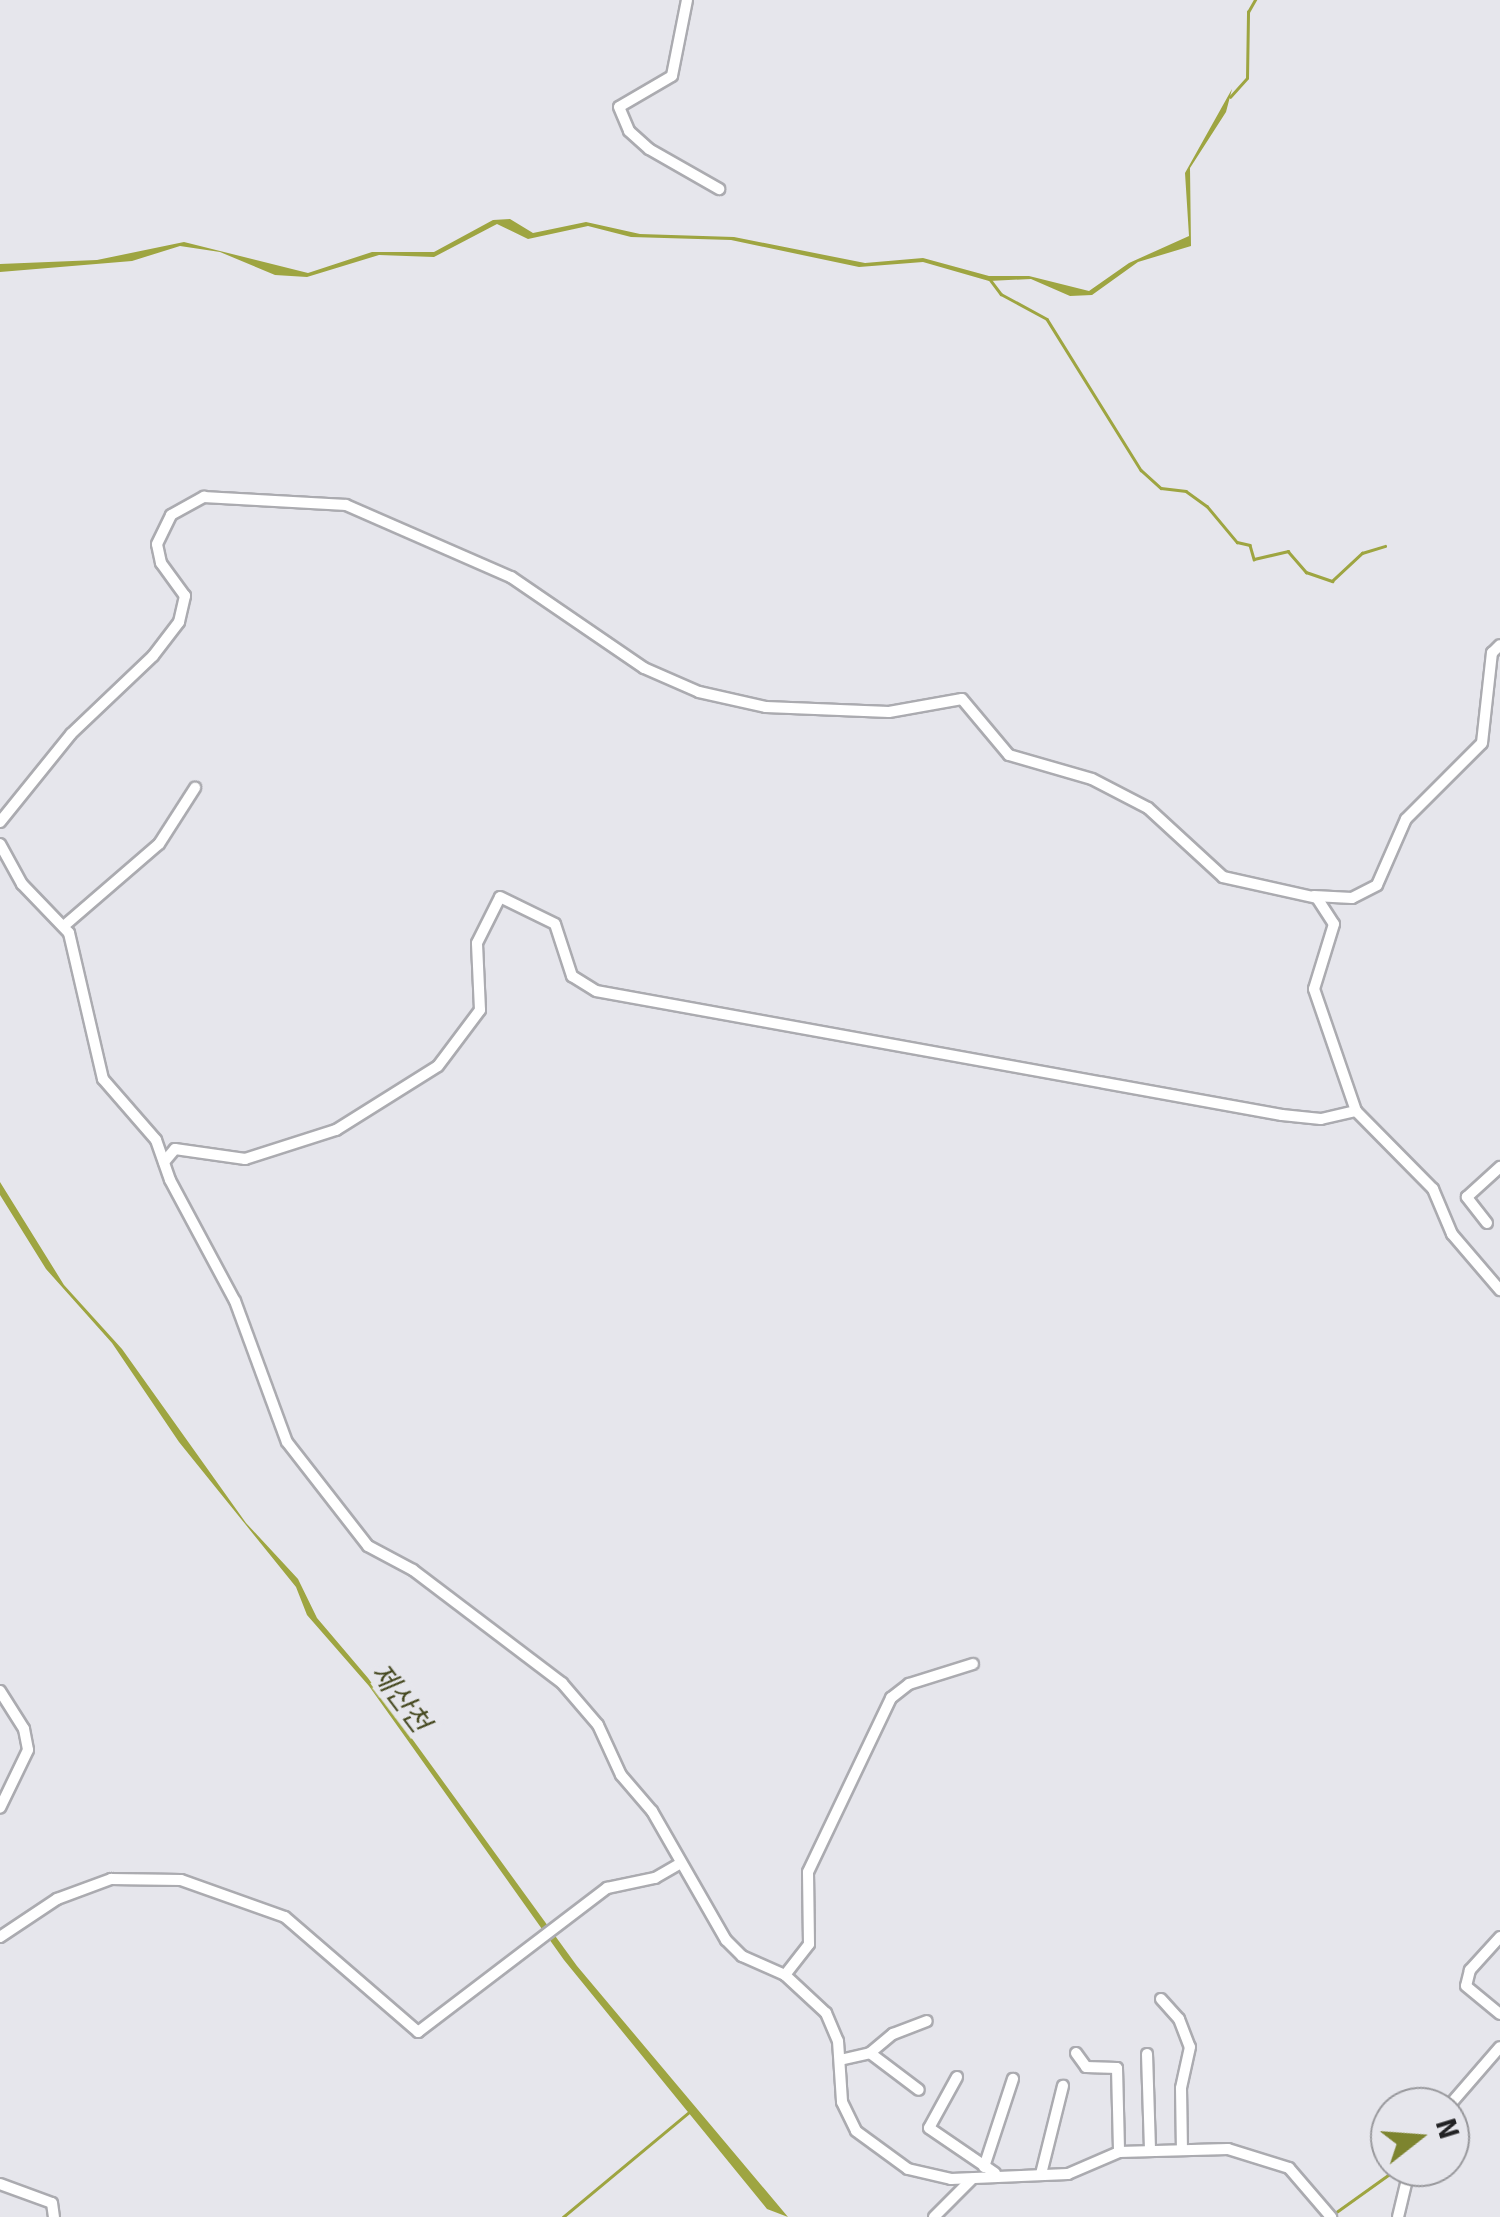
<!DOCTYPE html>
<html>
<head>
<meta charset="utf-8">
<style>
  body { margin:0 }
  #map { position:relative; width:1500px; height:2217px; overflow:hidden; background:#e6e6ec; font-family:Signika,"Noto Sans KR",sans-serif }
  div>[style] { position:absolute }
  .water>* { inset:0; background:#9ea541 }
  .stream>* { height:2.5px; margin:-1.25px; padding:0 1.25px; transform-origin:1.25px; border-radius:1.25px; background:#9ea541 }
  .roads { filter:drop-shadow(2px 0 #ababb0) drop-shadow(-2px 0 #ababb0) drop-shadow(0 2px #ababb0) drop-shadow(0 -2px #ababb0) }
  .minor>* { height:10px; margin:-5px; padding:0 5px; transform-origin:5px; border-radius:5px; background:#fff }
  span { translate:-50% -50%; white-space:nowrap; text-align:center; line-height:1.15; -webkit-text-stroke:10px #e6e6ec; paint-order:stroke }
  .water-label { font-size:28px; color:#45481f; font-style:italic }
  .north { position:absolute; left:1370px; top:2087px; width:100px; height:100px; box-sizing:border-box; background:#e6e6ec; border:2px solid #98989c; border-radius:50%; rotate:73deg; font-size:28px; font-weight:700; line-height:40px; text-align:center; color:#222224 }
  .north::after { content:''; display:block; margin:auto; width:35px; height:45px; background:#7d842f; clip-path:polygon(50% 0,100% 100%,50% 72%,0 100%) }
</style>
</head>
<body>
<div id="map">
  <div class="water">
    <div style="clip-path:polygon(1232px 89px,1226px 112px,1190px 168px,1191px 246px,1138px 262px,1092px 295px,1070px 296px,1031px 279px,989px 281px,923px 262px,859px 267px,731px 240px,631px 237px,588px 226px,528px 239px,497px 224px,434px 257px,379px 255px,307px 277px,275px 275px,220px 252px,180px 246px,132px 261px,0 272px,0 264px,97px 260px,184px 242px,308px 273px,372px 252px,434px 252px,493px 220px,510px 219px,533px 233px,586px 222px,640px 234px,734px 237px,865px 263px,923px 258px,989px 276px,1029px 276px,1089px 291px,1129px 263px,1189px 236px,1185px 173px)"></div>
    <div style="clip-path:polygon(0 1182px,64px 1285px,122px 1349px,246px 1523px,298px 1579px,317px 1618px,368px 1678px,577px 1966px,788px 2217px,767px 2209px,564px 1960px,369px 1686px,307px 1615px,296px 1587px,179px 1442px,112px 1343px,46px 1269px,0 1195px)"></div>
  </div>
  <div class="stream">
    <div style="left:1230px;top:97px;width:25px;rotate:-48deg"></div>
    <div style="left:1247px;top:78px;width:66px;rotate:-89.1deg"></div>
    <div style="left:1248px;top:12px;width:14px;rotate:-60deg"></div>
    <div style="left:989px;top:278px;width:20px;rotate:53deg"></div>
    <div style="left:1001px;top:294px;width:52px;rotate:28.5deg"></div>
    <div style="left:1047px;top:319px;width:178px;rotate:58.1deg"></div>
    <div style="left:1141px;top:470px;width:27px;rotate:42deg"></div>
    <div style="left:1161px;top:488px;width:25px;rotate:7deg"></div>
    <div style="left:1186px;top:491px;width:26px;rotate:36deg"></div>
    <div style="left:1207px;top:506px;width:47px;rotate:50.2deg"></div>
    <div style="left:1237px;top:542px;width:13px;rotate:13deg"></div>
    <div style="left:1250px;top:545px;width:15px;rotate:74deg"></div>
    <div style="left:1254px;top:559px;width:35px;rotate:-13deg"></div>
    <div style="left:1288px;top:551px;width:28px;rotate:49deg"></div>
    <div style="left:1306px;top:572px;width:28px;rotate:19deg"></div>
    <div style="left:1332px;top:581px;width:41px;rotate:-43deg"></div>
    <div style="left:1362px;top:553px;width:24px;rotate:-17deg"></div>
    <div style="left:1335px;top:2213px;width:69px;rotate:-35.5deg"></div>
    <div style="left:563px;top:2217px;width:163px;rotate:-39.8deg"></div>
  </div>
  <div class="roads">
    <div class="minor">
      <div style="left:687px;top:0;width:77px;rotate:101.2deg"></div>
      <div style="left:672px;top:76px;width:61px;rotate:149.7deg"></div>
      <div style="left:619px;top:107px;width:26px;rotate:67deg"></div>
      <div style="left:629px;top:131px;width:27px;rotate:42deg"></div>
      <div style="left:649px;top:149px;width:81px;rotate:29.7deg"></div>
      <div style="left:0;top:822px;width:113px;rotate:-51.1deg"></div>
      <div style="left:71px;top:734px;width:113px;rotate:-43.6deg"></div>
      <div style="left:153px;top:656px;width:43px;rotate:-52.6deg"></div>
      <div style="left:179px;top:622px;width:27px;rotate:-77deg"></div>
      <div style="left:185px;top:596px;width:41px;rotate:-126deg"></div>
      <div style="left:161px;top:563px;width:19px;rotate:-102deg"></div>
      <div style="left:157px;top:544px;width:32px;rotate:-64deg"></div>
      <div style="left:171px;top:515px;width:38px;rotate:-29deg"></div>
      <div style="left:204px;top:497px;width:142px;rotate:3.2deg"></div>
      <div style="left:346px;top:505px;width:180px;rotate:23.6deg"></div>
      <div style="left:511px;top:577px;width:161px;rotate:34.4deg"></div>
      <div style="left:644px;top:668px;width:60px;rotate:23.6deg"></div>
      <div style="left:699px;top:692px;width:69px;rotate:12.6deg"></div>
      <div style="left:766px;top:707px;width:123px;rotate:2.3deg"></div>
      <div style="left:889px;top:712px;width:74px;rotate:-10.1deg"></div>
      <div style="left:962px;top:699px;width:73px;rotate:50deg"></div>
      <div style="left:1009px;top:755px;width:86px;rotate:16.1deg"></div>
      <div style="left:1092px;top:779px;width:63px;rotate:27.4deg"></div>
      <div style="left:1148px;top:808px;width:102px;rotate:42.6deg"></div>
      <div style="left:1223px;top:877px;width:96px;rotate:12.6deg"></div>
      <div style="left:1317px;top:898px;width:31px;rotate:57deg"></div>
      <div style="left:1334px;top:924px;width:68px;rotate:107.1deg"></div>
      <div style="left:1314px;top:989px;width:129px;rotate:71deg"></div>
      <div style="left:1356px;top:1111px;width:110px;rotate:45.4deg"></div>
      <div style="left:1433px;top:1189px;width:49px;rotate:67.1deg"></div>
      <div style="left:1452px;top:1234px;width:74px;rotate:49.4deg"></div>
      <div style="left:0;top:844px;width:46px;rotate:61.2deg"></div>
      <div style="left:22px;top:884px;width:68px;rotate:46.2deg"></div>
      <div style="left:69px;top:933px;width:150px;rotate:76.9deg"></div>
      <div style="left:103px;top:1079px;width:81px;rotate:49deg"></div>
      <div style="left:156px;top:1140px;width:42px;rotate:70.7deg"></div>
      <div style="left:170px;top:1180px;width:137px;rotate:61.8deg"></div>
      <div style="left:235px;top:1301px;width:150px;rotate:69.8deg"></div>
      <div style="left:287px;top:1442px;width:132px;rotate:52.1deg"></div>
      <div style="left:368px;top:1546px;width:51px;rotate:28.1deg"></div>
      <div style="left:413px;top:1570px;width:187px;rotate:37.2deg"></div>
      <div style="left:562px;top:1683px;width:55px;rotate:49.4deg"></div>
      <div style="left:598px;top:1725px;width:55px;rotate:65.3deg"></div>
      <div style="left:621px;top:1775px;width:48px;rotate:49.3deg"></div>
      <div style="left:652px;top:1811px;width:149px;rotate:60.2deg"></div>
      <div style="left:726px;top:1940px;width:23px;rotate:45deg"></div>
      <div style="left:742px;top:1956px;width:47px;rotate:23.8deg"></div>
      <div style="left:785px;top:1975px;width:56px;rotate:42.8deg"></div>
      <div style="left:826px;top:2013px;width:30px;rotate:67deg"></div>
      <div style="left:838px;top:2041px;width:61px;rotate:86.2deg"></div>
      <div style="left:842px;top:2102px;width:32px;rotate:64deg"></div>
      <div style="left:856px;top:2131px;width:64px;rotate:36.2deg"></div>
      <div style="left:908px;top:2169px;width:44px;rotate:13.1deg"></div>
      <div style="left:951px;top:2179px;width:117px;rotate:-2.4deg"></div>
      <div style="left:1068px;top:2174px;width:56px;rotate:-23.3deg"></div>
      <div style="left:1119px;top:2152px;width:109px;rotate:-1.6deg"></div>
      <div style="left:1228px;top:2149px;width:64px;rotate:17.3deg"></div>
      <div style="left:1289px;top:2168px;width:65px;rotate:49.4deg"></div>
      <div style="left:1314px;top:896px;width:38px;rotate:3deg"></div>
      <div style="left:1352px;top:898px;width:28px;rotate:-27deg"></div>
      <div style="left:1377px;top:885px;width:72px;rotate:-66.3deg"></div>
      <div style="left:1406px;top:819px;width:107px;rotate:-45deg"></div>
      <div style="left:1482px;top:743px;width:91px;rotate:-83.7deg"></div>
      <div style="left:1492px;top:653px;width:11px;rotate:-45deg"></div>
      <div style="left:65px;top:925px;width:124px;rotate:-40.8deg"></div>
      <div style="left:159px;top:844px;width:67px;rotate:-57.3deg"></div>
      <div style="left:164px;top:1162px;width:17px;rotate:-50deg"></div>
      <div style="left:175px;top:1149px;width:71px;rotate:8.1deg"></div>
      <div style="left:245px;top:1159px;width:96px;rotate:-17.7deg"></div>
      <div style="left:336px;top:1130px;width:120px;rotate:-32.1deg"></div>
      <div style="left:438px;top:1066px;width:70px;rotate:-53.1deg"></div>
      <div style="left:480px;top:1010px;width:67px;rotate:-92.6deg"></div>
      <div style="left:477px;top:943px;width:51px;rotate:-63.4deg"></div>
      <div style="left:500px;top:897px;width:61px;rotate:26.1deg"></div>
      <div style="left:555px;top:924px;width:55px;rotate:71.9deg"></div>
      <div style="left:572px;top:976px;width:28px;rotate:32deg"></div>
      <div style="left:596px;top:991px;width:697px;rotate:10.25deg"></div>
      <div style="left:1282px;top:1115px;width:39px;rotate:6deg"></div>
      <div style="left:1321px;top:1119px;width:36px;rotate:-13deg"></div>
      <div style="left:1487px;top:1223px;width:33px;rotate:-128deg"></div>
      <div style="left:1467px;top:1197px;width:45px;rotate:-42.3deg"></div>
      <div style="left:0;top:1691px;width:45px;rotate:57.7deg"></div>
      <div style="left:24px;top:1729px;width:21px;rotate:79deg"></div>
      <div style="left:28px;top:1750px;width:64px;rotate:115.8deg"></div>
      <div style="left:0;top:1937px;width:69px;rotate:-33.7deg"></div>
      <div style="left:57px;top:1899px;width:58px;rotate:-20.3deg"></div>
      <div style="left:111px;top:1879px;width:70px;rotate:0.8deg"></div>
      <div style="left:181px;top:1880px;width:110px;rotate:19.6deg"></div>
      <div style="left:285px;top:1917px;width:176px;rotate:40.8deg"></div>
      <div style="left:418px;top:2032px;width:238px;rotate:-37.3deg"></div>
      <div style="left:607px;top:1888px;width:49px;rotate:-11.8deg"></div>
      <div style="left:655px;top:1878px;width:30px;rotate:-30deg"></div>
      <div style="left:1500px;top:1937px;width:45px;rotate:132.3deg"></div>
      <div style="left:1470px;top:1970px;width:16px;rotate:104deg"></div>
      <div style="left:1466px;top:1986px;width:44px;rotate:39.5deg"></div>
      <div style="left:785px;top:1975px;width:39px;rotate:-52deg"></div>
      <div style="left:809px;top:1944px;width:72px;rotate:-90.8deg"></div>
      <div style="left:808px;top:1872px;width:193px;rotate:-64.5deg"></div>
      <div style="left:891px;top:1698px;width:23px;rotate:-38deg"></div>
      <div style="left:909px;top:1684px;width:67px;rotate:-17.4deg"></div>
      <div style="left:1161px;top:1999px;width:27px;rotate:48deg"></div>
      <div style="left:1179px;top:2019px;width:30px;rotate:69deg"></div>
      <div style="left:1190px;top:2047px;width:42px;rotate:102.4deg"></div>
      <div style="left:1181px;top:2088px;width:62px;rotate:89.1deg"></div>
      <div style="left:870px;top:2053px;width:61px;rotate:37.1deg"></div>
      <div style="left:1076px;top:2053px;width:17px;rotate:54deg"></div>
      <div style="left:1086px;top:2067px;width:31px;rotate:2deg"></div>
      <div style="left:1117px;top:2068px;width:84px;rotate:88.6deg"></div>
      <div style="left:1147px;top:2054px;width:95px;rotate:88.2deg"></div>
      <div style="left:840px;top:2060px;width:31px;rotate:-13deg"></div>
      <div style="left:870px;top:2053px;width:30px;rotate:-40deg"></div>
      <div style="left:893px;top:2034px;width:36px;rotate:-21deg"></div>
      <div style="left:957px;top:2077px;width:58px;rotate:118.8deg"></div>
      <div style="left:929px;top:2128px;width:80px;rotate:34.3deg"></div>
      <div style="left:1448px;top:2107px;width:79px;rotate:-49.1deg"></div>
      <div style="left:984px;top:2167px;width:93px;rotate:-71.8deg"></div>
      <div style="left:1041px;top:2174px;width:91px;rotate:-76deg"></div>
      <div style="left:0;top:2184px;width:55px;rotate:20.1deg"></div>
      <div style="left:52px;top:2203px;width:14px;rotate:82deg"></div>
      <div style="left:934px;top:2217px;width:54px;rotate:-45deg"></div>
      <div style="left:1398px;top:2217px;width:51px;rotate:-76.5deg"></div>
    </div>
  </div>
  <div class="water-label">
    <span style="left:400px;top:1698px;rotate:53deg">제산천</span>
  </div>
  <div class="north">N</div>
</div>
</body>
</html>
